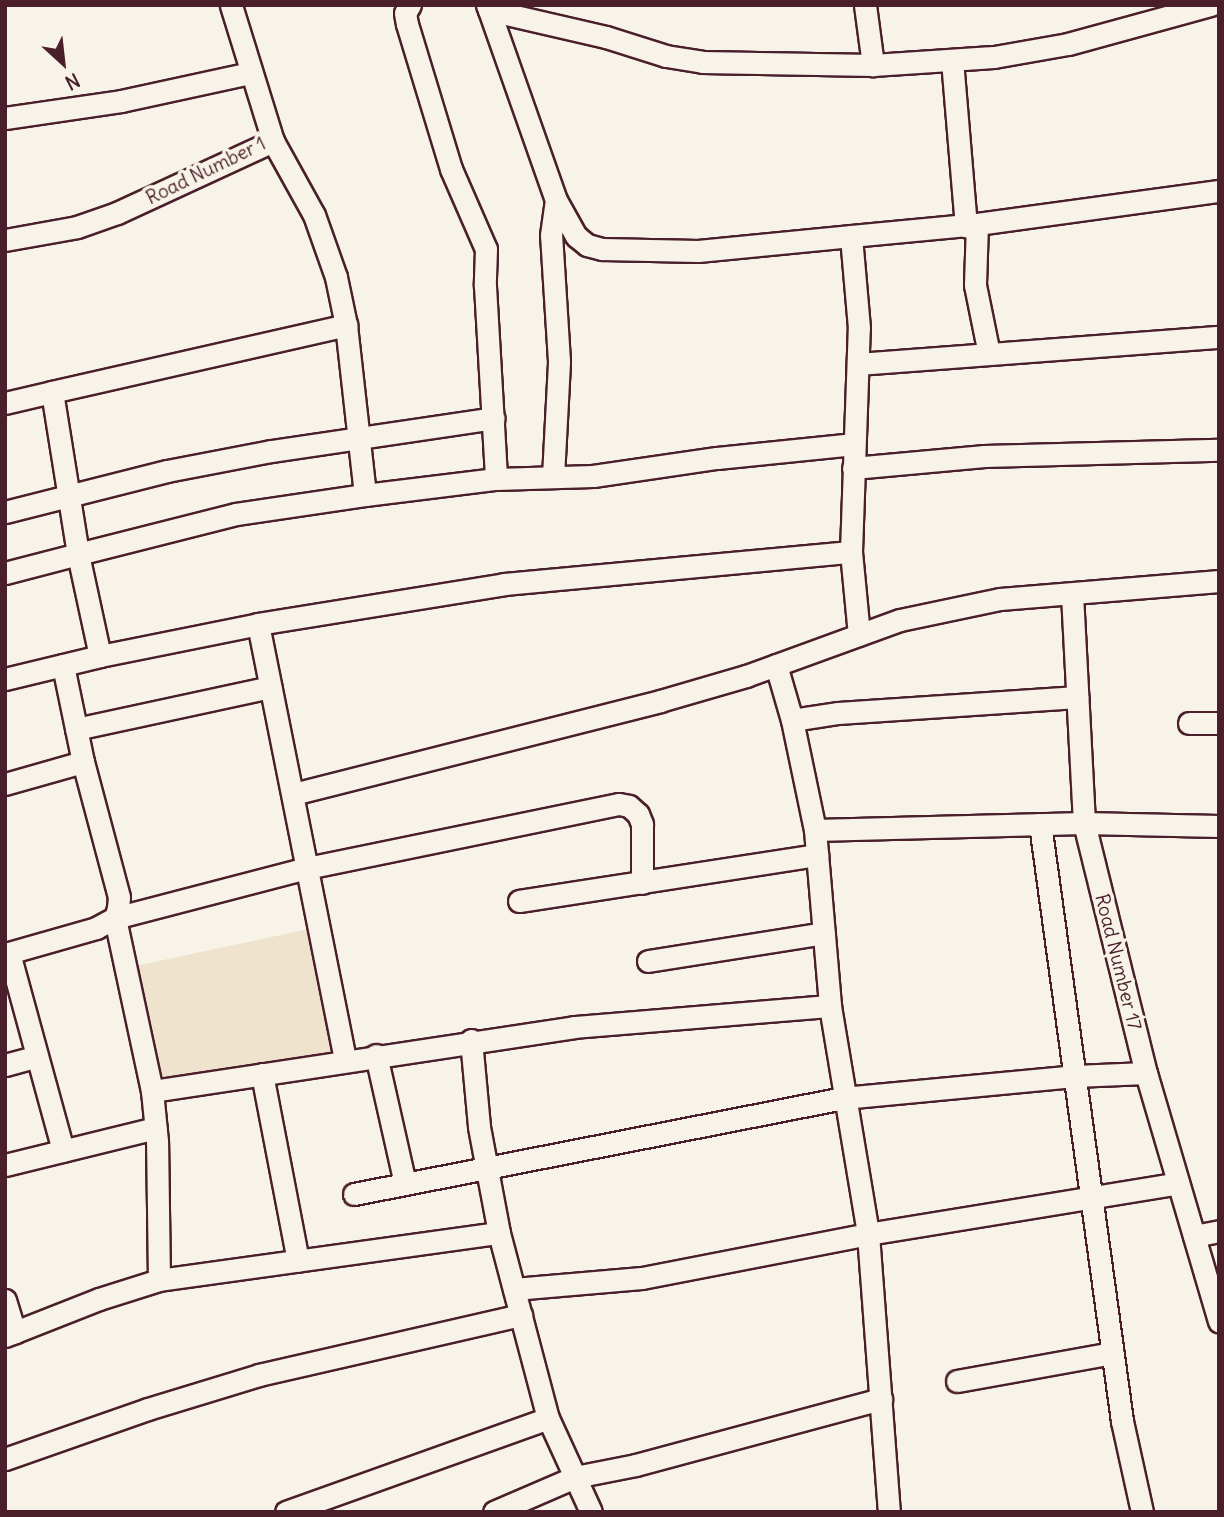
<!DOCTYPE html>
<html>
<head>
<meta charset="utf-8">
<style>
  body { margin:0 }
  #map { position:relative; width:1224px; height:1517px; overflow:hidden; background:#f7f3e8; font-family:Delius,sans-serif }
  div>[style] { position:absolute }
  .built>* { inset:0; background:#efe3cd; transform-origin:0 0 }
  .roads { filter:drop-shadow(2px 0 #4a1f2b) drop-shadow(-2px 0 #4a1f2b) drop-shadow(0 2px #4a1f2b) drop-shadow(0 -2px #4a1f2b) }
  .minor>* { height:21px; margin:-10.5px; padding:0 10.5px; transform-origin:10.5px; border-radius:10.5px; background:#f7f3e8 }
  span { translate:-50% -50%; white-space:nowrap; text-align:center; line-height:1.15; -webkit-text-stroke:7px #f7f3e8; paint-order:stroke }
  .street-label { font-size:19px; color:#4a1f2b }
  .frame { position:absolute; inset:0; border:7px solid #4a1f2b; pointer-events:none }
  .north { position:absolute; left:28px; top:28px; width:70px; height:70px; -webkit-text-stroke:5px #f7f3e8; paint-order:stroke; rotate:153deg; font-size:19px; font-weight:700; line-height:28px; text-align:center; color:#4a1f2b }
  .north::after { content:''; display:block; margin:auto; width:24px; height:32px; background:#4a1f2b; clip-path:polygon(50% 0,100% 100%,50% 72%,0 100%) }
</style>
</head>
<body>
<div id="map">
  <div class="built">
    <div style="left:309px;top:929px;width:127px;height:180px;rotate:78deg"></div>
  </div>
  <div class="roads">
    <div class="minor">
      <div style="left:410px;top:5px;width:9px;rotate:122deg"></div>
      <div style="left:405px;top:13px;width:11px;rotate:80deg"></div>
      <div style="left:407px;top:24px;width:152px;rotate:73.1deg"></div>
      <div style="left:451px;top:169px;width:87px;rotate:66.4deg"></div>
      <div style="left:486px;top:249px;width:37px;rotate:92deg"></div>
      <div style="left:485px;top:286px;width:193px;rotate:86.7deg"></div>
      <div style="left:487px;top:5px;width:5px;rotate:68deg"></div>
      <div style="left:489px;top:10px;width:120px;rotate:13deg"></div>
      <div style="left:606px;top:37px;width:63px;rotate:17.6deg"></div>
      <div style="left:666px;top:56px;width:36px;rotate:9deg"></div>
      <div style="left:702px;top:62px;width:171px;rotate:1deg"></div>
      <div style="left:873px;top:65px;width:121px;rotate:-3.8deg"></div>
      <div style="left:994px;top:57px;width:75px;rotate:-10deg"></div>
      <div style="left:1068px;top:44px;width:148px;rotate:-15.3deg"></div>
      <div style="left:865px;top:5px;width:61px;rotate:82.4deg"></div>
      <div style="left:489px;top:10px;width:201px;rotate:70.6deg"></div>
      <div style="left:556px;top:200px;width:41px;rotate:60.9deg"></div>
      <div style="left:576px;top:236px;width:14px;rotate:39deg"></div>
      <div style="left:587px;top:245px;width:16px;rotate:15deg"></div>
      <div style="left:602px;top:249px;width:96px;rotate:1.2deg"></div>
      <div style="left:698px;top:251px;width:154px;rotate:-5.6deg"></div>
      <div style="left:952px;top:60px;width:167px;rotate:85.2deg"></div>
      <div style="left:5px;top:118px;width:117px;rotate:-8.3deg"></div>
      <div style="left:121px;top:101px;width:132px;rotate:-12.2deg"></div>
      <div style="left:977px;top:224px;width:61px;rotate:91.9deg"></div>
      <div style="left:975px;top:285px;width:70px;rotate:78.5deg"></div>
      <div style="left:5px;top:240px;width:73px;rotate:-10.2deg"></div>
      <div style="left:77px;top:227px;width:42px;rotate:-19.3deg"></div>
      <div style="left:117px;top:213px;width:172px;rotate:-24.8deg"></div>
      <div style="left:273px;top:141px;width:142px;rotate:-107.2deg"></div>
      <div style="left:346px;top:325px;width:171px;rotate:83.6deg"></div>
      <div style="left:858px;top:364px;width:362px;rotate:-4.3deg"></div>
      <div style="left:5px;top:403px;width:48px;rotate:-13.2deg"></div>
      <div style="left:853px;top:468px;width:132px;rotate:-5.2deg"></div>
      <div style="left:984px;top:456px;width:235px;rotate:-1.5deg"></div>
      <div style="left:553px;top:477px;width:116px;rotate:-87deg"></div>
      <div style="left:559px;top:361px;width:126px;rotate:-93.6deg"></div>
      <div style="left:551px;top:235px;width:35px;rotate:-82deg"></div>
      <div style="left:5px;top:512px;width:167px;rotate:-14.2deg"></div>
      <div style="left:167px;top:471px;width:106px;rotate:-10.9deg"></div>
      <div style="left:271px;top:451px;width:225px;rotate:-8.4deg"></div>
      <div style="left:851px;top:552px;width:83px;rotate:84.5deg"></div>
      <div style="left:5px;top:573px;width:75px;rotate:-14.6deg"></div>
      <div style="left:78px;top:554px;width:164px;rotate:-99.1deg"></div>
      <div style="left:52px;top:392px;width:302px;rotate:-12.8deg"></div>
      <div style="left:346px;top:325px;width:49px;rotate:-101.8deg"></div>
      <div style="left:336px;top:277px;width:66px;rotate:-109.5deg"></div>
      <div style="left:314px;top:215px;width:85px;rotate:-119deg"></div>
      <div style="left:1072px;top:594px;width:229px;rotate:87deg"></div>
      <div style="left:1084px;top:823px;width:258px;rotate:76.1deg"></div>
      <div style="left:1146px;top:1073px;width:259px;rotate:73.6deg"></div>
      <div style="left:258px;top:624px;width:445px;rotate:78.7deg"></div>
      <div style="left:100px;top:656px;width:104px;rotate:-102.2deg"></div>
      <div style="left:78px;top:554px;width:163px;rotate:-14.2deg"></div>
      <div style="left:236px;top:514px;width:130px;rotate:-8.4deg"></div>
      <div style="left:365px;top:495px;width:132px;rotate:-7deg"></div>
      <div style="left:496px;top:479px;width:97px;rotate:-1.8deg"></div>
      <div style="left:593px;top:476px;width:125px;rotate:-8.3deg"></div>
      <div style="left:717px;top:458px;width:138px;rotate:-5.8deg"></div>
      <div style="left:776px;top:665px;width:57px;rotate:73.8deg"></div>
      <div style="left:792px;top:720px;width:112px;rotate:78.2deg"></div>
      <div style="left:815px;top:830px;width:177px;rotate:85.1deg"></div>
      <div style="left:830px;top:1006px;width:231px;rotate:80.5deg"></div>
      <div style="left:868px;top:1234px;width:279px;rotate:85.7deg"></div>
      <div style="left:5px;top:679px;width:98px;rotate:-13.6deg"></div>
      <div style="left:100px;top:656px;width:161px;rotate:-11.4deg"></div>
      <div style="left:258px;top:624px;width:249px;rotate:-9.2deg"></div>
      <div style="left:504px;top:584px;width:348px;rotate:-5.3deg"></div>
      <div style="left:851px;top:552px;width:224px;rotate:-88deg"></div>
      <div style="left:859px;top:328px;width:92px;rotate:-95deg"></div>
      <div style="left:851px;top:236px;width:127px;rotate:-5.4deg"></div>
      <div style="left:977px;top:224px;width:244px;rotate:-7.8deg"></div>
      <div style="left:792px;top:720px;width:47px;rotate:-8.7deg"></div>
      <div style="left:838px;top:713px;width:240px;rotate:-3.8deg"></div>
      <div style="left:1189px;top:723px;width:30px"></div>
      <div style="left:76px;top:729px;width:199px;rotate:-12.2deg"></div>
      <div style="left:5px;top:784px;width:81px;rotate:-15.8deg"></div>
      <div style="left:293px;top:794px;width:379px;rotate:-14.2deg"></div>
      <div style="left:660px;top:701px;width:90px;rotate:-16.2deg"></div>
      <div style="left:746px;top:676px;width:164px;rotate:-20deg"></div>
      <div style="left:900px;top:620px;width:102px;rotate:-11.9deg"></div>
      <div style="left:1000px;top:599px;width:220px;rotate:-4.7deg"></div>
      <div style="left:1040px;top:824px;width:603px;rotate:82.18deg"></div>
      <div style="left:1122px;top:1421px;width:93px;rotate:77.6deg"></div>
      <div style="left:815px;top:830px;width:269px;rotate:-1.5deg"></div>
      <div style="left:1084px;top:823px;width:135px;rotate:1.3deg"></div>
      <div style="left:519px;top:901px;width:302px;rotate:-8.8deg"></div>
      <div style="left:9px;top:953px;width:205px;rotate:74.7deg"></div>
      <div style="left:5px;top:954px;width:95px;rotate:-15.9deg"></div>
      <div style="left:96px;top:928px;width:21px;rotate:-28deg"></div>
      <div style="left:115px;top:918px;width:10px;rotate:-73deg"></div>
      <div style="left:118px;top:908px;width:11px;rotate:-85deg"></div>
      <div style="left:119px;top:897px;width:140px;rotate:-104.9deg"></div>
      <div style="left:83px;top:762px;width:99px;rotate:-101.7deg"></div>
      <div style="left:648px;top:961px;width:178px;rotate:-9deg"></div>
      <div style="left:471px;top:1040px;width:87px;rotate:84.7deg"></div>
      <div style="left:479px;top:1127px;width:108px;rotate:79.3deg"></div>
      <div style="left:499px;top:1233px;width:191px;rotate:75.2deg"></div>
      <div style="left:548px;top:1418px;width:103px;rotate:65.4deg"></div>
      <div style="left:376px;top:1055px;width:132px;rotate:77.3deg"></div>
      <div style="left:5px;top:1065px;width:31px;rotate:-15deg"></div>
      <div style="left:262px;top:1074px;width:190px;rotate:79.1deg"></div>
      <div style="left:152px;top:1091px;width:427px;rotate:-8.6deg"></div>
      <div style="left:574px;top:1027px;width:257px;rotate:-4.7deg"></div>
      <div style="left:5px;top:1165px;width:155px;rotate:-13.8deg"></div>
      <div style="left:354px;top:1194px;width:498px;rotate:-11.1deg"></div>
      <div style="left:843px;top:1098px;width:232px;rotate:-5.4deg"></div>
      <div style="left:1074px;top:1076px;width:72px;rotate:-2.4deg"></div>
      <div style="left:1194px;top:1236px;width:25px;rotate:-11deg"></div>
      <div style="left:159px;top:1280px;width:139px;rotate:-90.8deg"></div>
      <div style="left:157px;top:1141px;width:50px;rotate:-95.7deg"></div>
      <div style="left:152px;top:1091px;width:177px;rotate:-102.1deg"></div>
      <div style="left:115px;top:918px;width:198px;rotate:-14.6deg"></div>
      <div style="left:307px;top:868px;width:318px;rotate:-11.6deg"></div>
      <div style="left:619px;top:804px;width:10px;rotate:11deg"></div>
      <div style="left:629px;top:806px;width:12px;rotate:42deg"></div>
      <div style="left:638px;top:814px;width:11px;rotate:68deg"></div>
      <div style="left:642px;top:824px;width:59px;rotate:90deg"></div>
      <div style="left:514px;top:1289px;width:128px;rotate:-4.9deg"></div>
      <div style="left:642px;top:1278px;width:230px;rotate:-11deg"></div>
      <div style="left:868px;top:1234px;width:314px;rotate:-9.3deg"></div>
      <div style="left:5px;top:1300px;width:34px;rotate:73deg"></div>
      <div style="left:5px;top:1336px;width:101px;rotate:-21.5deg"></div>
      <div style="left:99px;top:1299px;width:63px;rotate:-17.6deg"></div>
      <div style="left:159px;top:1280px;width:343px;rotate:-7.9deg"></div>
      <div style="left:957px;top:1381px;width:158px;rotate:-10.2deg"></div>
      <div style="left:5px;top:1459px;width:151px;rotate:-19.3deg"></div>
      <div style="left:148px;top:1409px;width:116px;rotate:-17deg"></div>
      <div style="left:259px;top:1375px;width:269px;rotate:-12.9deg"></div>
      <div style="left:286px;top:1512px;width:278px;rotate:-19.7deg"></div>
      <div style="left:494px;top:1512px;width:88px;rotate:-23.4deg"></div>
      <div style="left:575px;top:1477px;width:62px;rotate:-11.1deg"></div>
      <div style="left:636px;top:1465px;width:254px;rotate:-15.1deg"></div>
    </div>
  </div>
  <div class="street-label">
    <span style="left:206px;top:171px;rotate:-26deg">Road Number 1</span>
    <span style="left:1118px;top:962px;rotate:76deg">Road Number 17</span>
  </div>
  <div class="frame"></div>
  <div class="north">N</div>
</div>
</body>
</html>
